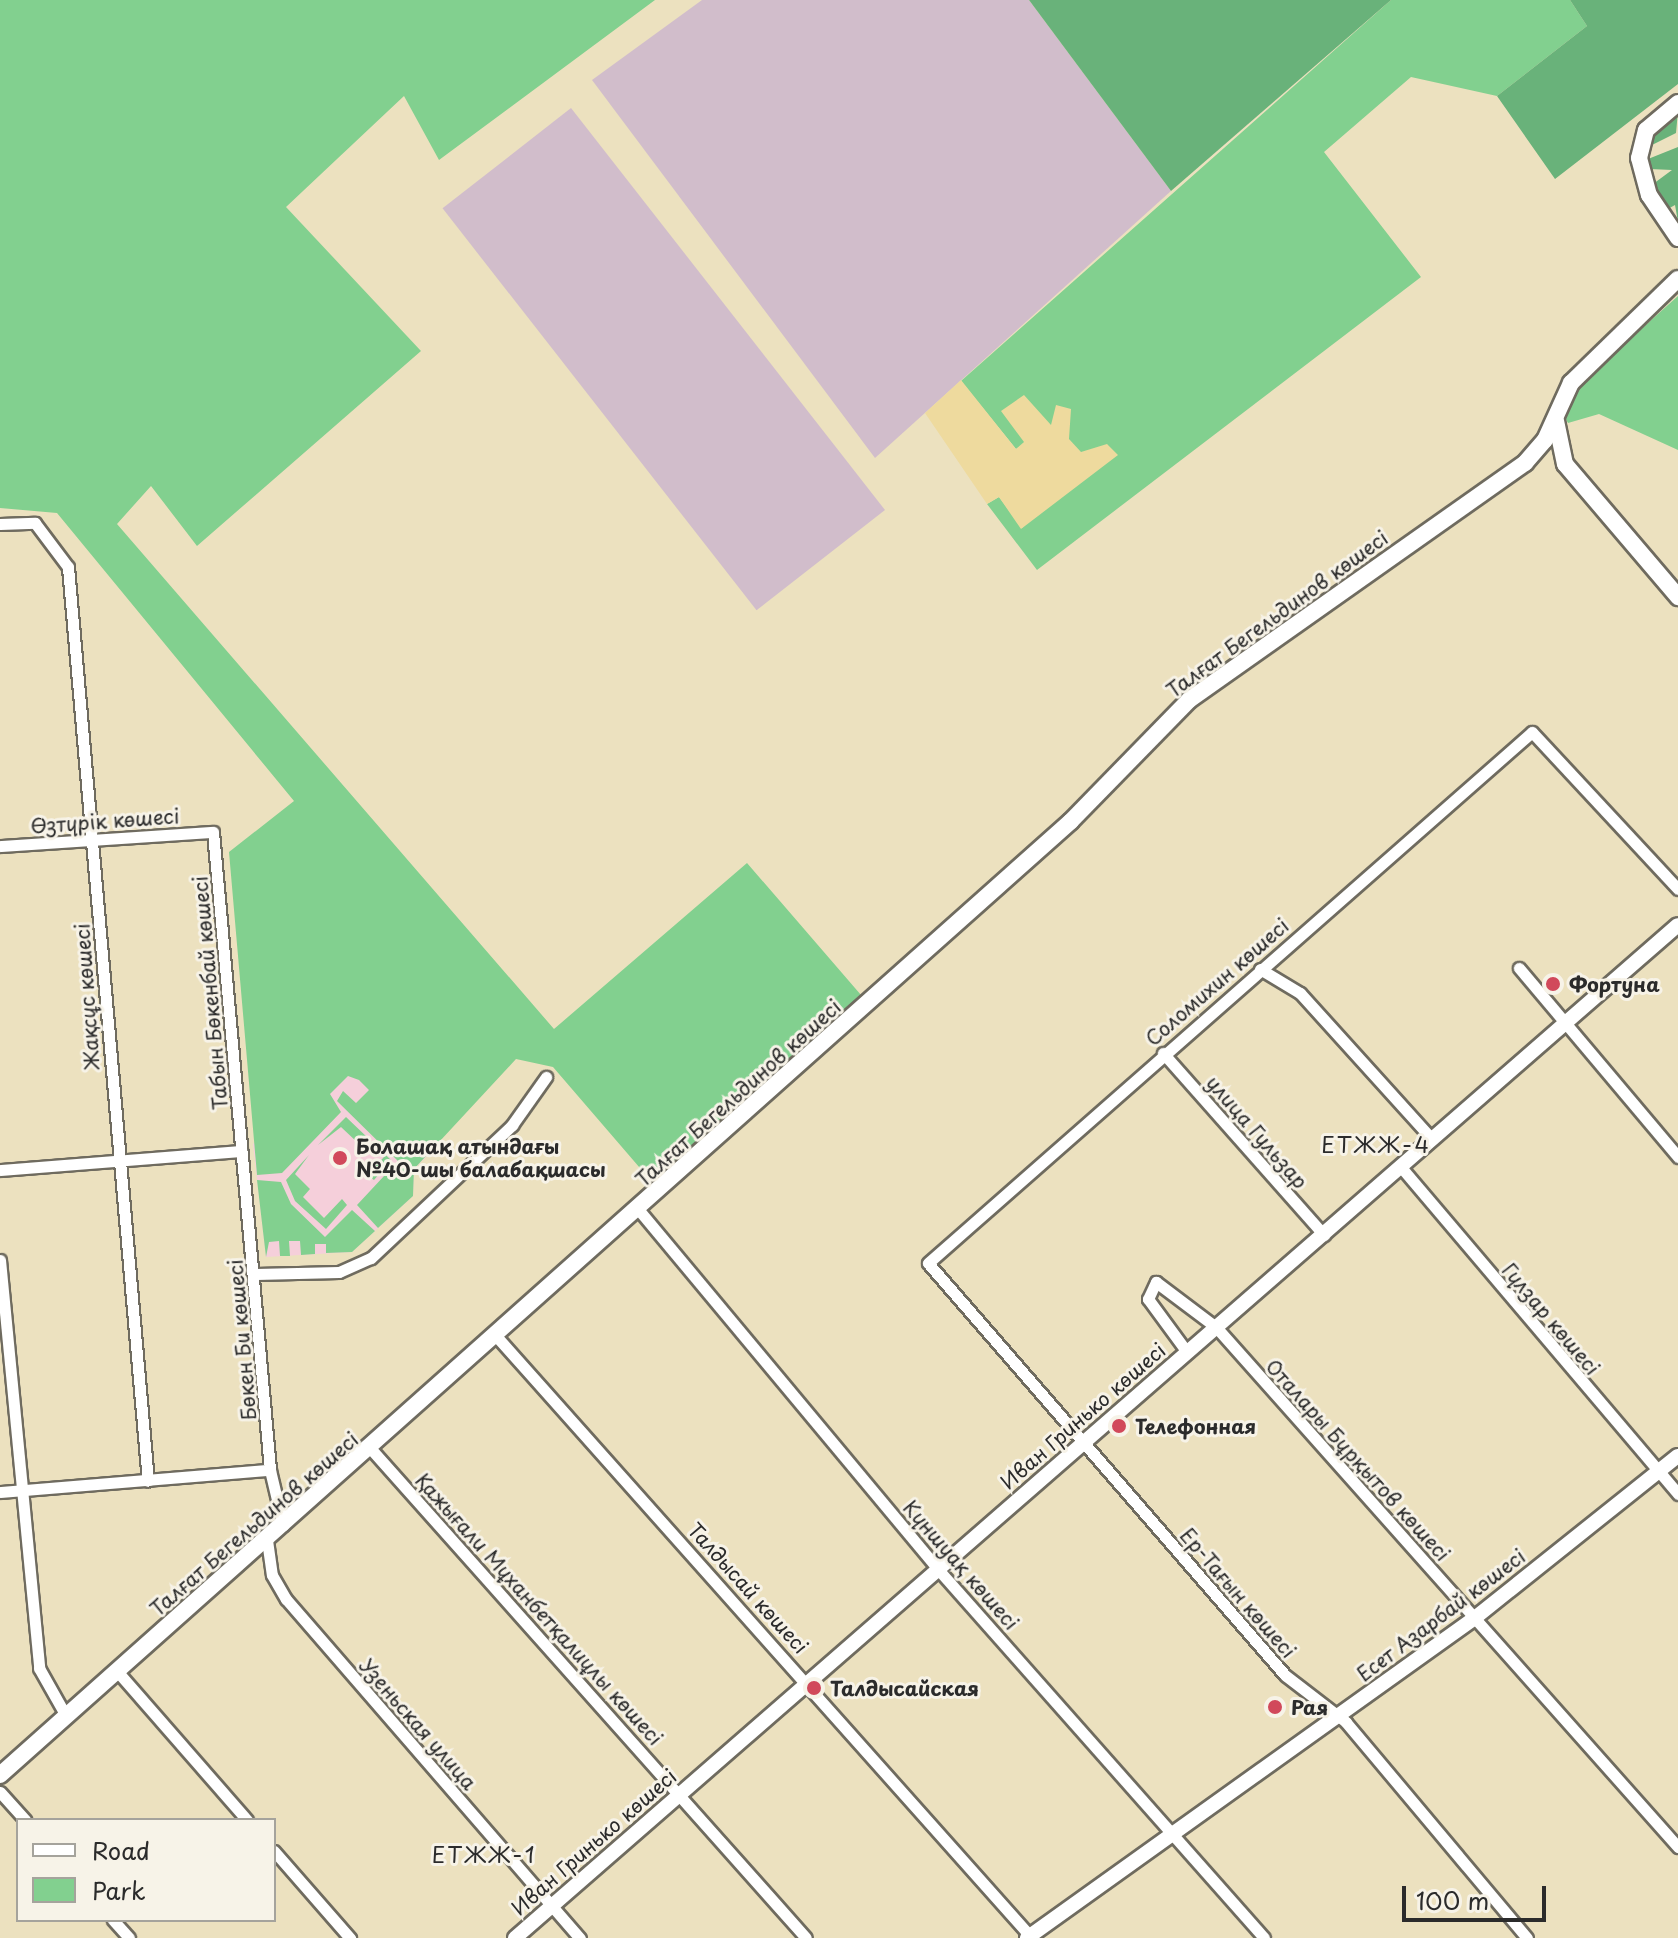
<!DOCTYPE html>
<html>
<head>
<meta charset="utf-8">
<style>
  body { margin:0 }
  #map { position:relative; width:1678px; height:1938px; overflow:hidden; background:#ece1bf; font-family:"Playpen Sans",sans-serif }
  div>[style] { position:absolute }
  .built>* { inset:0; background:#f5cfda }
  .industrial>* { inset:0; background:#d1bdcb; transform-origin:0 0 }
  .green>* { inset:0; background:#82d08f }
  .forest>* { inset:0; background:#69b27a }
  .sand>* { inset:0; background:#eeda9e }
  .roads { filter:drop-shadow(2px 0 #6f6b5f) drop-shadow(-2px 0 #6f6b5f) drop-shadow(0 2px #6f6b5f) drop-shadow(0 -2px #6f6b5f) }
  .minor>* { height:11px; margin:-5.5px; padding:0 5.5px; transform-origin:5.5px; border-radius:5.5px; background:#fff }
  .tertiary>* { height:14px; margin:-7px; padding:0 7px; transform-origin:7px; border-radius:7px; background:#fff }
  .secondary>* { height:16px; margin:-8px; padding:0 8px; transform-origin:8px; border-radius:8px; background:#fff }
  .dots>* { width:22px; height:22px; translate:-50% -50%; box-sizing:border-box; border:4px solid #f7f3e8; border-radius:50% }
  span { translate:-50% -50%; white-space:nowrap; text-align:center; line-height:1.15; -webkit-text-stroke:6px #f7f3e8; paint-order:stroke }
  .street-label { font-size:20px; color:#2b2b2b }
  .poi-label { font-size:20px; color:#2b2b2b; font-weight:700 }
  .left { translate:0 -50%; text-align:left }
  .neighbourhood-label { font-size:22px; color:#2b2b2b; letter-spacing:2px }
  .legend { position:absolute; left:16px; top:1818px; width:260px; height:104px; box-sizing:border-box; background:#f7f3e8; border:2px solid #a5a39c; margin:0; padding:10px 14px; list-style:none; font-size:24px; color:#2b2b2b }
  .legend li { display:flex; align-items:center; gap:16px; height:40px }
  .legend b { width:40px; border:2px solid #a5a39c }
  .scale { position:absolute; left:1402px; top:1886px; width:144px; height:36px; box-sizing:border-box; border:4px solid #2b2b2b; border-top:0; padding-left:10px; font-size:24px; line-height:28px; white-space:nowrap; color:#2b2b2b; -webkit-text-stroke:6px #f7f3e8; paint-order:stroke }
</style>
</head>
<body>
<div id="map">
  <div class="built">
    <div style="clip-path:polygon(359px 1058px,435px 1148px,414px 1169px,413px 1196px,352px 1252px,266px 1257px,253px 1144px)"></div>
  </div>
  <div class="industrial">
    <div style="clip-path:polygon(702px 0,1029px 0,1171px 191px,875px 458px,592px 80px)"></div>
    <div style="left:571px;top:108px;width:510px;height:163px;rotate:52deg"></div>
  </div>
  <div class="green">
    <div style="clip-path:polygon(0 0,655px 0,439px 160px,404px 96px,286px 207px,421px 351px,197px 546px,151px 486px,117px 524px,554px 1029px,747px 863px,861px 995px,652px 1182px,553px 1067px,516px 1059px,414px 1169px,413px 1196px,378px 1228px,357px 1205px,398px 1161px,337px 1101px,343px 1091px,356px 1103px,369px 1090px,359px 1080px,348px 1076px,330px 1094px,341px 1112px,282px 1173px,257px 1175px,229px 852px,294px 801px,57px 513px,0 508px)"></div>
    <div style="clip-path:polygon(1391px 0,1570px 0,1587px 26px,1497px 96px,1411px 77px,1324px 152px,1421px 277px,1037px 570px,987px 504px,999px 497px,1022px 528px,1081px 453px,1051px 426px,1016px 449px,961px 381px)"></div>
    <div style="clip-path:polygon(1678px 296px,1678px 450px,1599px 414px,1568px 423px,1564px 416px,1581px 383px)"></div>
    <div style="clip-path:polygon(346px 1117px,391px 1160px,374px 1180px,367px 1175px,384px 1157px,364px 1137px,358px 1143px,341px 1127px,318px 1145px)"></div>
    <div style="clip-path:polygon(309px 1155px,295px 1174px,310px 1189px,303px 1197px,324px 1218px,342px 1199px,347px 1205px,326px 1229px,295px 1201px,286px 1180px)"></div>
    <div style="clip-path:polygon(257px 1180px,281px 1182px,291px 1204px,325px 1237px,352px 1210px,375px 1231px,352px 1252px,326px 1253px,326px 1244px,315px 1244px,315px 1254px,301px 1255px,300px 1241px,289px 1241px,290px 1256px,280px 1256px,279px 1241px,269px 1242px,266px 1257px)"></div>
  </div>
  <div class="forest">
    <div style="clip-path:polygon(1029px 0,1391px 0,1171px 191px)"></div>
    <div style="clip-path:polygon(1570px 0,1678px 0,1678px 84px,1555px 179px,1497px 96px,1587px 26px)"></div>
    <div style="clip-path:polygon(1678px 111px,1676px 133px,1650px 146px,1658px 128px)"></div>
    <div style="clip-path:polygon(1678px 147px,1678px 222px,1675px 205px,1666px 210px,1653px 184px,1672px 170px,1650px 169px,1648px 159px)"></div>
  </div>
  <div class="sand">
    <div style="clip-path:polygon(961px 380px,1016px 449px,1024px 442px,1001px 411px,1024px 395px,1051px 425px,1056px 405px,1071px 409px,1069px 439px,1081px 452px,1107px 444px,1118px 455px,1021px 529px,999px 497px,987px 504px,925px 413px)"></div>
  </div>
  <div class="roads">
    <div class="minor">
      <div style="left:0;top:524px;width:35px;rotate:-2deg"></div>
      <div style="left:35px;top:523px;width:55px;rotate:53.1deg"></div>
      <div style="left:68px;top:567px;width:917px;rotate:85deg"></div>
      <div style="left:0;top:846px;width:213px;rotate:-3.8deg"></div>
      <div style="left:213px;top:832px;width:641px;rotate:84.89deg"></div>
      <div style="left:270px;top:1470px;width:57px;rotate:76.7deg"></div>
      <div style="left:1519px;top:968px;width:247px;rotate:49.9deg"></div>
      <div style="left:1260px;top:969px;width:47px;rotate:31deg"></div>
      <div style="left:1300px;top:993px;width:197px;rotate:47.9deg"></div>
      <div style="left:1163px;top:1053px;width:243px;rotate:48.5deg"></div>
      <div style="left:1400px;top:1166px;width:430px;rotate:49.7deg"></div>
      <div style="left:0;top:1170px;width:242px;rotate:-4.5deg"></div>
      <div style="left:638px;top:1209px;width:466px;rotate:50.2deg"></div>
      <div style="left:936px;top:1567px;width:495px;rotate:48.5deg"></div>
      <div style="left:0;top:1260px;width:410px;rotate:84.5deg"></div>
      <div style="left:39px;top:1668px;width:55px;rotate:60.6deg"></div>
      <div style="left:256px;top:1274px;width:83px;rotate:-1.4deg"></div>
      <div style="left:339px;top:1272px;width:35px;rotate:-24deg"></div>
      <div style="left:371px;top:1258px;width:194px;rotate:-43.3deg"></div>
      <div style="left:512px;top:1125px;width:59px;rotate:-54.7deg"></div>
      <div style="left:497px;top:1337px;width:805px;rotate:48.33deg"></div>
      <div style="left:1187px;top:1352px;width:66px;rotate:-126.3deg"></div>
      <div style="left:1148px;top:1299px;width:19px;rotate:-65deg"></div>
      <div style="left:1156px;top:1282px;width:75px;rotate:36.9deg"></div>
      <div style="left:1216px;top:1327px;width:696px;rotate:48.38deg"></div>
      <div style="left:371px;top:1449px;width:654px;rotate:48.34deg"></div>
      <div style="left:0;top:1492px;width:271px;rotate:-4.7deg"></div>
      <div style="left:267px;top:1540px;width:35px;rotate:82deg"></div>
      <div style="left:272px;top:1575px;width:28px;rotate:60deg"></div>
      <div style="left:286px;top:1599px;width:449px;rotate:49.1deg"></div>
      <div style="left:117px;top:1671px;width:198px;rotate:48.9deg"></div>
      <div style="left:0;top:1792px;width:38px;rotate:48deg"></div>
      <div style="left:274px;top:1851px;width:116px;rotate:48.9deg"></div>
      <div style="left:113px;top:1920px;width:24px;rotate:48deg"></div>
      <div style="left:1527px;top:1938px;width:282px;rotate:-130deg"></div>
      <div style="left:1346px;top:1722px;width:77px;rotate:-142.4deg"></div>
      <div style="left:1285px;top:1675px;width:545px;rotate:-130.91deg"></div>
      <div style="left:928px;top:1263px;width:804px;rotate:-41.32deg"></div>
      <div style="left:1532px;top:732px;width:214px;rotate:47.1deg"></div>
    </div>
    <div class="tertiary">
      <div style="left:515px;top:1938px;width:1542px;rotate:-41.06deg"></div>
      <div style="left:1027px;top:1938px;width:552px;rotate:-35.56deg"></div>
      <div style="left:1476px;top:1617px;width:258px;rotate:-38.6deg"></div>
    </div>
    <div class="secondary">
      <div style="left:1678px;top:103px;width:42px;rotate:139.8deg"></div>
      <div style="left:1646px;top:130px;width:29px;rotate:104deg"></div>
      <div style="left:1639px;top:158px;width:38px;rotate:75deg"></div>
      <div style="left:1649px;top:195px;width:52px;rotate:56deg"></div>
      <div style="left:1556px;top:421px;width:44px;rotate:78.2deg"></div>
      <div style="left:1565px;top:464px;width:175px;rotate:49.6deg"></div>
      <div style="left:0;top:1775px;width:1434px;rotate:-41.69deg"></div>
      <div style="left:1071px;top:821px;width:169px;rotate:-45.7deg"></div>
      <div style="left:1189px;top:700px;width:411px;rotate:-35.2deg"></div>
      <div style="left:1525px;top:463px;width:30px;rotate:-49deg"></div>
      <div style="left:1545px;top:440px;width:63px;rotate:-65.5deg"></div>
      <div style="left:1571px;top:383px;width:149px;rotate:-44.2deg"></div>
    </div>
  </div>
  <div class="dots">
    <div style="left:1553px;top:984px;background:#d1495b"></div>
    <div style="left:340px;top:1158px;background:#d1495b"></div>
    <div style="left:1119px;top:1426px;background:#d1495b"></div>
    <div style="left:814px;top:1688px;background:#d1495b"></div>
    <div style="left:1275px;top:1707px;background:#d1495b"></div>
  </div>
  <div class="street-label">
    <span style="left:1277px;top:614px;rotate:-36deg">Талғат Бегельдинов көшесі</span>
    <span style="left:105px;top:821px;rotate:-4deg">Өзтүрік көшесі</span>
    <span style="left:1217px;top:982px;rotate:-41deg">Соломихин көшесі</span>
    <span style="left:210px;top:993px;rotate:-95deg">Табын Бөкенбай көшесі</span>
    <span style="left:87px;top:997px;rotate:-94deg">Жақсұс көшесі</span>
    <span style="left:738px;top:1093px;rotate:-42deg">Талғат Бегельдинов көшесі</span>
    <span style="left:1257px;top:1132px;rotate:49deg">улица Гульзар</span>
    <span style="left:1551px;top:1319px;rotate:50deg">Гүлзар көшесі</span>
    <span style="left:242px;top:1340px;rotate:-95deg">Бөкен Би көшесі</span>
    <span style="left:1083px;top:1416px;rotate:-41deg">Иван Гринько көшесі</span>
    <span style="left:1358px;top:1460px;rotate:48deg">Оталары Бұрқытов көшесі</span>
    <span style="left:254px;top:1524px;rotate:-41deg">Талғат Бегельдинов көшесі</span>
    <span style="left:961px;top:1565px;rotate:49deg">Күншуақ көшесі</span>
    <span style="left:748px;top:1588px;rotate:48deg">Талдысай көшесі</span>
    <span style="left:1238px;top:1593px;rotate:49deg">Ер-Тағын көшесі</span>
    <span style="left:539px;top:1609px;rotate:48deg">Қажығали Мұханбетқалиұлы көшесі</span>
    <span style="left:1441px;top:1615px;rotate:-37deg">Есет Азарбай көшесі</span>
    <span style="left:418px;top:1724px;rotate:49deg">Узеньская улица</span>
    <span style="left:594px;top:1842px;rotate:-41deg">Иван Гринько көшесі</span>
  </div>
  <div class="poi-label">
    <span class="left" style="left:1569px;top:984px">Фортуна</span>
    <span class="left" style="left:356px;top:1158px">Болашақ атындағы<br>№40-шы балабақшасы</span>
    <span class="left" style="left:1135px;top:1426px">Телефонная</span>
    <span class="left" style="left:830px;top:1688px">Талдысайская</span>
    <span class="left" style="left:1291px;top:1707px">Рая</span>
  </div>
  <div class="neighbourhood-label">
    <span style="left:1376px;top:1144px">ЕТЖЖ-4</span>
    <span style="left:484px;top:1854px">ЕТЖЖ-1</span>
  </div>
  <ul class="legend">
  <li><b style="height:10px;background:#fff"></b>Road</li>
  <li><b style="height:22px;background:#82d08f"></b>Park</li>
  </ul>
  <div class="scale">100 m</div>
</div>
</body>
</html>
